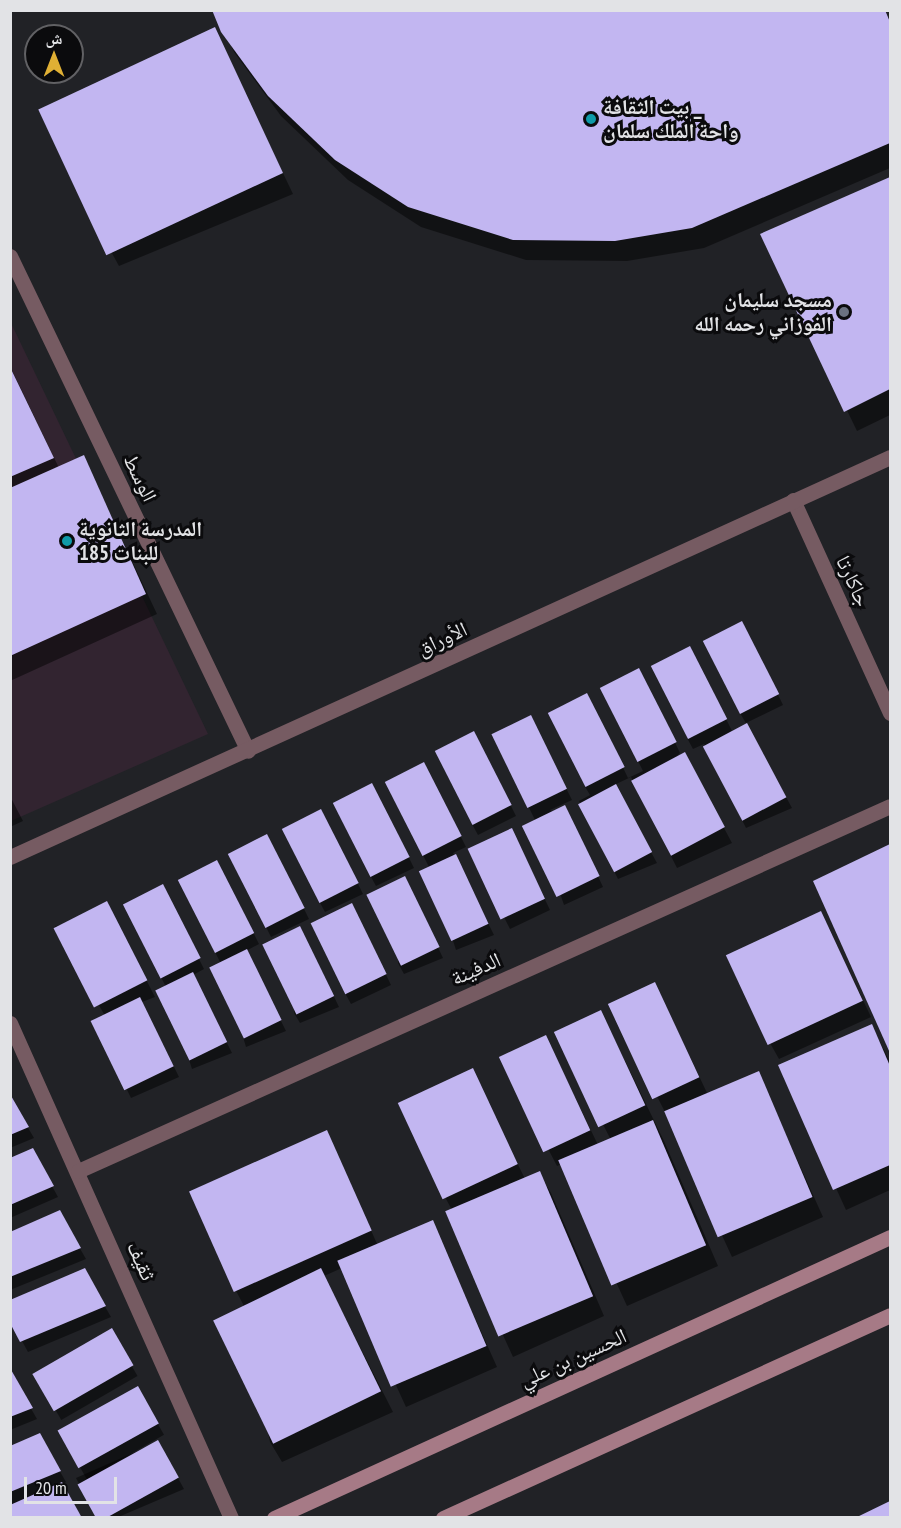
<!DOCTYPE html>
<html>
<head>
<meta charset="utf-8">
<style>
  body { margin:0 }
  #map { position:relative; width:901px; height:1528px; overflow:hidden; background:#212226; font-family:"PT Sans Narrow","Noto Naskh Arabic",sans-serif }
  div>[style] { position:absolute }
  .education>* { inset:0; background:#322430 }
  .shadow>* { inset:0; background:#0007; transform-origin:0 0 }
  .building>* { inset:0; background:#c2b6f1; transform-origin:0 0 }
  .street>* { height:15px; margin:-7.5px; padding:0 7.5px; transform-origin:7.5px; border-radius:7.5px; background:#765b62 }
  .secondary>* { height:15px; margin:-7.5px; padding:0 7.5px; transform-origin:7.5px; border-radius:7.5px; background:#a67a86 }
  .dots>* { width:16px; height:16px; translate:-50% -50%; box-sizing:border-box; border:3px solid #0b0b0d; border-radius:50% }
  span { translate:-50% -50%; white-space:nowrap; text-align:center; line-height:1.15; -webkit-text-stroke:6px #0b0b0d; paint-order:stroke }
  .poi-label { font-size:21px; color:#e2e3e6; font-weight:700 }
  .left { translate:0 -50%; text-align:left }
  .right { translate:-100% -50%; text-align:right }
  .street-label { font-size:21px; color:#e2e3e6 }
  .frame { position:absolute; inset:0; border:12px solid #e2e3e6; pointer-events:none }
  .north { position:absolute; left:24px; top:24px; width:60px; height:60px; box-sizing:border-box; background:#0b0b0d; border:2px solid #616164; border-radius:50%; rotate:0deg; font-size:16px; font-weight:700; line-height:24px; text-align:center; color:#e2e3e6 }
  .north::after { content:''; display:block; margin:auto; width:21px; height:27px; background:#e0b034; clip-path:polygon(50% 0,100% 100%,50% 72%,0 100%) }
  .scale { position:absolute; left:24px; top:1477px; width:93px; height:27px; box-sizing:border-box; border:3px solid #e2e3e6; border-top:0; padding-left:8px; font-size:18px; line-height:21px; white-space:nowrap; color:#e2e3e6; -webkit-text-stroke:4px #0b0b0d; paint-order:stroke }
</style>
</head>
<body>
<div id="map">
  <div class="education">
    <div style="clip-path:polygon(10px 321px,208px 734px,11px 821px,10px 821px)"></div>
  </div>
  <div class="shadow">
    <div style="clip-path:polygon(214px 10px,885px 10px,890px 21px,890px 168px,704px 248px,627px 261px,526px 260px,421px 227px,348px 180px,281px 116px,234px 52px)"></div>
    <div style="clip-path:polygon(214px 29px,293px 194px,119px 266px,108px 246px)"></div>
    <div style="clip-path:polygon(890px 179px,890px 415px,857px 431px,762px 235px)"></div>
    <div style="clip-path:polygon(10px 366px,59px 468px,83px 457px,157px 614px,10px 681px)"></div>
    <div style="clip-path:polygon(748px 633px,783px 705px,746px 723px,792px 808px,746px 828px,704px 744px,693px 749px,687px 738px,696px 658px,732px 731px,747px 725px,740px 713px)"></div>
    <div style="clip-path:polygon(645px 680px,680px 753px,675px 758px,693px 770px,732px 843px,677px 868px,631px 777px,614px 785px,657px 863px,618px 879px,579px 801px,590px 795px,584px 785px,593px 705px,628px 778px,643px 771px,601px 687px)"></div>
    <div style="clip-path:polygon(536px 728px,572px 800px,550px 810px,571px 818px,603px 887px,564px 905px,535px 820px,493px 734px)"></div>
    <div style="clip-path:polygon(480px 744px,516px 816px,478px 835px,472px 824px)"></div>
    <div style="clip-path:polygon(430px 775px,466px 847px,453px 853px,494px 935px,456px 950px,429px 867px,386px 782px)"></div>
    <div style="clip-path:polygon(378px 795px,414px 868px,376px 886px,370px 875px)"></div>
    <div style="clip-path:polygon(10px 796px,23px 821px,10px 827px)"></div>
    <div style="clip-path:polygon(327px 821px,363px 894px,325px 912px,319px 901px)"></div>
    <div style="clip-path:polygon(517px 841px,550px 910px,510px 929px,469px 848px)"></div>
    <div style="clip-path:polygon(273px 846px,309px 919px,271px 937px,229px 853px)"></div>
    <div style="clip-path:polygon(890px 846px,890px 1049px,815px 882px)"></div>
    <div style="clip-path:polygon(223px 872px,259px 944px,246px 951px,286px 1031px,246px 1047px,221px 964px,179px 879px)"></div>
    <div style="clip-path:polygon(410px 889px,443px 958px,404px 974px,398px 963px)"></div>
    <div style="clip-path:polygon(168px 897px,204px 969px,193px 975px,232px 1053px,192px 1069px,166px 987px,124px 904px)"></div>
    <div style="clip-path:polygon(357px 915px,391px 985px,351px 1004px,345px 993px)"></div>
    <div style="clip-path:polygon(115px 919px,155px 997px,142px 1002px,179px 1077px,131px 1098px,93px 1021px,105px 1016px,55px 926px)"></div>
    <div style="clip-path:polygon(829px 928px,871px 1017px,779px 1059px,770px 1043px)"></div>
    <div style="clip-path:polygon(306px 939px,339px 1007px,300px 1023px,294px 1013px)"></div>
    <div style="clip-path:polygon(663px 1000px,708px 1095px,758px 1073px,823px 1217px,732px 1257px,665px 1112px,611px 1006px)"></div>
    <div style="clip-path:polygon(872px 1026px,890px 1062px,890px 1190px,846px 1210px,780px 1066px)"></div>
    <div style="clip-path:polygon(609px 1028px,664px 1141px,718px 1266px,627px 1306px,562px 1164px,557px 1166px,502px 1060px,546px 1037px,598px 1145px,611px 1140px,557px 1035px)"></div>
    <div style="clip-path:polygon(472px 1070px,525px 1179px,539px 1173px,551px 1193px,604px 1316px,513px 1357px,447px 1212px,452px 1210px,446px 1199px)"></div>
    <div style="clip-path:polygon(10px 1097px,34px 1138px,10px 1148px)"></div>
    <div style="clip-path:polygon(327px 1132px,378px 1246px,432px 1222px,497px 1367px,406px 1407px,342px 1268px,324px 1276px,393px 1412px,282px 1462px,270px 1442px,243px 1304px,235px 1289px)"></div>
    <div style="clip-path:polygon(32px 1150px,58px 1197px,10px 1218px,10px 1160px)"></div>
    <div style="clip-path:polygon(59px 1212px,86px 1259px,10px 1290px,10px 1233px)"></div>
    <div style="clip-path:polygon(84px 1270px,111px 1317px,28px 1352px,22px 1341px)"></div>
    <div style="left:111px;top:1330px;width:53px;height:88px;rotate:60deg"></div>
    <div style="clip-path:polygon(10px 1372px,37px 1419px,10px 1430px)"></div>
    <div style="left:137px;top:1388px;width:54px;height:89px;rotate:60deg"></div>
    <div style="clip-path:polygon(39px 1435px,66px 1482px,10px 1518px,10px 1447px)"></div>
    <div style="clip-path:polygon(158px 1442px,184px 1489px,116px 1518px,97px 1518px,76px 1478px)"></div>
  </div>
  <div class="building">
    <div style="clip-path:polygon(212px 10px,885px 10px,890px 22px,890px 143px,692px 228px,615px 241px,513px 240px,408px 207px,335px 160px,268px 96px,221px 32px)"></div>
    <div style="left:215px;top:27px;width:161px;height:195px;rotate:65deg"></div>
    <div style="clip-path:polygon(890px 177px,890px 389px,844px 412px,760px 234px)"></div>
    <div style="clip-path:polygon(10px 367px,54px 458px,10px 477px)"></div>
    <div style="clip-path:polygon(84px 455px,146px 594px,10px 656px,10px 488px)"></div>
    <div style="left:742px;top:621px;width:82px;height:44px;rotate:63deg"></div>
    <div style="left:690px;top:646px;width:82px;height:44px;rotate:63deg"></div>
    <div style="left:639px;top:668px;width:83px;height:44px;rotate:63deg"></div>
    <div style="left:587px;top:693px;width:83px;height:44px;rotate:63deg"></div>
    <div style="left:531px;top:715px;width:82px;height:44px;rotate:64deg"></div>
    <div style="left:747px;top:723px;width:84px;height:50px;rotate:62deg"></div>
    <div style="left:474px;top:731px;width:83px;height:44px;rotate:63deg"></div>
    <div style="left:685px;top:752px;width:85px;height:61px;rotate:62deg"></div>
    <div style="left:424px;top:762px;width:83px;height:44px;rotate:63deg"></div>
    <div style="left:372px;top:783px;width:83px;height:44px;rotate:63deg"></div>
    <div style="left:616px;top:784px;width:77px;height:43px;rotate:62deg"></div>
    <div style="left:565px;top:805px;width:79px;height:48px;rotate:64deg"></div>
    <div style="left:321px;top:809px;width:83px;height:44px;rotate:63deg"></div>
    <div style="left:512px;top:828px;width:78px;height:49px;rotate:65deg"></div>
    <div style="left:267px;top:834px;width:83px;height:44px;rotate:63deg"></div>
    <div style="clip-path:polygon(890px 844px,890px 1053px,813px 881px)"></div>
    <div style="left:456px;top:854px;width:77px;height:41px;rotate:65deg"></div>
    <div style="left:217px;top:860px;width:82px;height:44px;rotate:63deg"></div>
    <div style="left:405px;top:876px;width:79px;height:43px;rotate:64deg"></div>
    <div style="left:163px;top:884px;width:83px;height:45px;rotate:63deg"></div>
    <div style="left:107px;top:901px;width:89px;height:60px;rotate:63deg"></div>
    <div style="left:352px;top:903px;width:79px;height:46px;rotate:64deg"></div>
    <div style="left:821px;top:911px;width:99px;height:105px;rotate:65deg"></div>
    <div style="left:300px;top:926px;width:78px;height:42px;rotate:64deg"></div>
    <div style="left:247px;top:949px;width:79px;height:42px;rotate:64deg"></div>
    <div style="left:193px;top:972px;width:78px;height:42px;rotate:64deg"></div>
    <div style="left:655px;top:982px;width:105px;height:52px;rotate:65deg"></div>
    <div style="left:140px;top:997px;width:77px;height:55px;rotate:64deg"></div>
    <div style="left:601px;top:1010px;width:105px;height:52px;rotate:65deg"></div>
    <div style="clip-path:polygon(872px 1024px,890px 1066px,890px 1165px,833px 1190px,778px 1065px)"></div>
    <div style="left:546px;top:1035px;width:105px;height:52px;rotate:65deg"></div>
    <div style="left:473px;top:1068px;width:106px;height:83px;rotate:65deg"></div>
    <div style="left:759px;top:1071px;width:137px;height:103px;rotate:67deg"></div>
    <div style="clip-path:polygon(10px 1094px,29px 1127px,10px 1135px)"></div>
    <div style="left:653px;top:1120px;width:136px;height:103px;rotate:67deg"></div>
    <div style="left:327px;top:1130px;width:110px;height:151px;rotate:66deg"></div>
    <div style="clip-path:polygon(33px 1148px,54px 1186px,10px 1205px,10px 1158px)"></div>
    <div style="left:540px;top:1171px;width:136px;height:103px;rotate:67deg"></div>
    <div style="clip-path:polygon(60px 1210px,81px 1248px,10px 1277px,10px 1232px)"></div>
    <div style="left:433px;top:1220px;width:137px;height:104px;rotate:67deg"></div>
    <div style="clip-path:polygon(85px 1268px,106px 1306px,20px 1342px,10px 1323px,10px 1300px)"></div>
    <div style="left:321px;top:1268px;width:137px;height:120px;rotate:64deg"></div>
    <div style="left:112px;top:1328px;width:43px;height:92px;rotate:60deg"></div>
    <div style="clip-path:polygon(10px 1368px,33px 1408px,10px 1417px)"></div>
    <div style="left:138px;top:1386px;width:43px;height:92px;rotate:61deg"></div>
    <div style="clip-path:polygon(40px 1433px,61px 1471px,10px 1492px,10px 1446px)"></div>
    <div style="left:158px;top:1440px;width:43px;height:92px;rotate:61deg"></div>
    <div style="clip-path:polygon(62px 1482px,82px 1518px,10px 1518px,10px 1505px)"></div>
    <div style="clip-path:polygon(890px 1501px,890px 1518px,855px 1518px)"></div>
  </div>
  <div class="street">
    <div style="left:10px;top:256px;width:549px;rotate:64.32deg"></div>
    <div style="left:793px;top:500px;width:234px;rotate:65.5deg"></div>
    <div style="left:10px;top:857px;width:967px;rotate:-24.44deg"></div>
    <div style="left:10px;top:1023px;width:542px;rotate:65.94deg"></div>
    <div style="left:78px;top:1171px;width:890px;rotate:-24.2deg"></div>
  </div>
  <div class="secondary">
    <div style="left:274px;top:1518px;width:677px;rotate:-24.52deg"></div>
    <div style="left:443px;top:1518px;width:491px;rotate:-24.4deg"></div>
  </div>
  <div class="dots">
    <div style="left:591px;top:119px;background:#0f9aa8"></div>
    <div style="left:844px;top:312px;background:#6b7280"></div>
    <div style="left:67px;top:541px;background:#0f9aa8"></div>
  </div>
  <div class="poi-label">
    <span class="left" style="left:603px;top:119px">بيت الثقافة _<br>واحة الملك سلمان</span>
    <span class="right" style="left:832px;top:312px">مسجد سليمان<br>الفوزاني رحمه الله</span>
    <span class="left" style="left:79px;top:541px">المدرسة الثانوية<br>185 للبنات</span>
  </div>
  <div class="street-label">
    <span style="left:140px;top:478px;rotate:64deg">الوسط</span>
    <span style="left:853px;top:581px;rotate:65deg">جاكارتا</span>
    <span style="left:442px;top:639px;rotate:-25deg">الأوراق</span>
    <span style="left:476px;top:969px;rotate:-24deg">الدفينة</span>
    <span style="left:141px;top:1261px;rotate:66deg">ثقيف</span>
    <span style="left:573px;top:1358px;rotate:-24deg">الحسين بن علي</span>
  </div>
  <div class="frame"></div>
  <div class="north">ش</div>
  <div class="scale">20 m</div>
</div>
</body>
</html>
